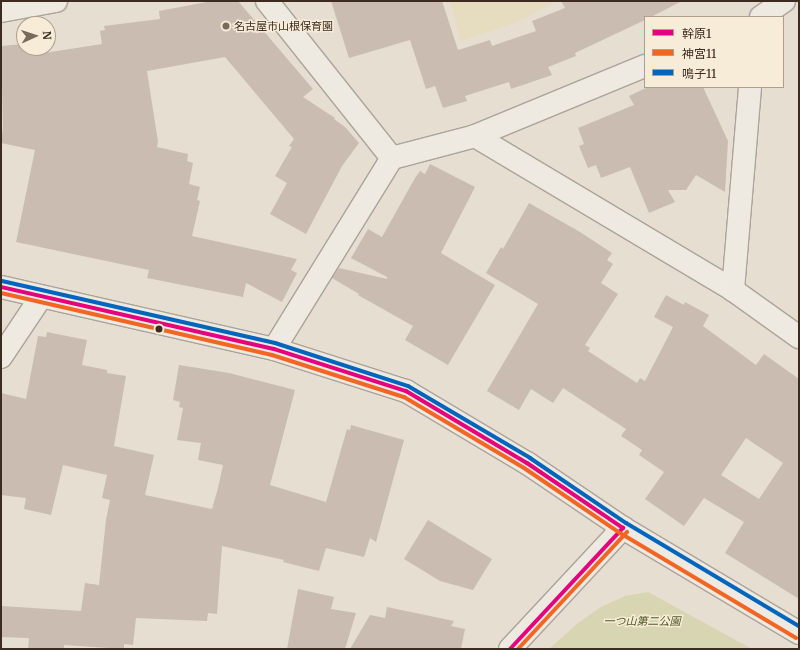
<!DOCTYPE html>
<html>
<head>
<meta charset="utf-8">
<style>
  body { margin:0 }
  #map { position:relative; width:800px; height:650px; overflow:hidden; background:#e6ded0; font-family:Merriweather,"Noto Sans JP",serif }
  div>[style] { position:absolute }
  .farmland>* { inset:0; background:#e6dcc0 }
  .green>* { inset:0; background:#d8d6b2 }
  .building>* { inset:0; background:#cabcb1 }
  .roads { filter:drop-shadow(1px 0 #aca398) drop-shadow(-1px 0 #aca398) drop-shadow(0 1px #aca398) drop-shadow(0 -1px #aca398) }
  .minor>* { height:22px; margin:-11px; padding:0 11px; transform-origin:11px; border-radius:11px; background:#eeeae1 }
  .bus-1>* { height:4px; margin:-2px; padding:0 2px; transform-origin:2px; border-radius:2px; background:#e5007d }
  .bus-2>* { height:4px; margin:-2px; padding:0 2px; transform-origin:2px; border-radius:2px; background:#f26522 }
  .bus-3>* { height:4px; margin:-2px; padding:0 2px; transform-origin:2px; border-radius:2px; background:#0065bd }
  .dots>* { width:11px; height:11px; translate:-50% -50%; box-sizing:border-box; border:2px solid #f7ecd7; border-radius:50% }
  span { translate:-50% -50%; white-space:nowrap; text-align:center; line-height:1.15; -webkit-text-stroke:3px #f7ecd7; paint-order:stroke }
  .poi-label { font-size:11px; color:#3d2b1f }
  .left { translate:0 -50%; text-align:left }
  .park-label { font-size:11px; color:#505a25; font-style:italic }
  .frame { position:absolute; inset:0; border:2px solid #3d2b1f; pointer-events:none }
  .legend { position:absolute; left:644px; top:16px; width:140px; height:72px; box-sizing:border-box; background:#f7ecd7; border:1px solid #ad9f8d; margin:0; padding:5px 7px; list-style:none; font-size:12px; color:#3d2b1f }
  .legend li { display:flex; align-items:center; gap:8px; height:20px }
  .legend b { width:20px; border:1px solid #ad9f8d }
  .north { position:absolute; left:16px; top:16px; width:40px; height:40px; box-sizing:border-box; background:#f7ecd7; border:1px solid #ad9f8d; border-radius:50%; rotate:87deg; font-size:11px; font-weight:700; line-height:16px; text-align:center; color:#3d2b1f }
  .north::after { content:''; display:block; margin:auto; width:14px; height:18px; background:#786a5d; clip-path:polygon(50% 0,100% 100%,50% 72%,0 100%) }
</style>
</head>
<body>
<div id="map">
  <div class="farmland">
    <div style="clip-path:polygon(450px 1px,557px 1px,518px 22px,461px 41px)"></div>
  </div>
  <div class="green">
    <div style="clip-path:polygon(648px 592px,752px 649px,549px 649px,578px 623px,601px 607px,625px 596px)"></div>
  </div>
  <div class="building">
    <div style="clip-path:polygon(212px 1px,238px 1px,313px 89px,303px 97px,335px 118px,334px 119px,345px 127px,359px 143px,342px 166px,306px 234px,270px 214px,287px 183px,275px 176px,292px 147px,289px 146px,294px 139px,225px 57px,147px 71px,158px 142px,157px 147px,188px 154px,187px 161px,193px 163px,189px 184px,200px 187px,197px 200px,200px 201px,192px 236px,297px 259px,291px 270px,297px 273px,282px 302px,246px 283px,243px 297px,147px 278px,149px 270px,16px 242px,35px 150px,1px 143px,3px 127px,1px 46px,24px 44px,24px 48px,30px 48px,31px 55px,102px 44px,100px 31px,105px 30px,104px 26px,160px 19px,159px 11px)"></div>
    <div style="clip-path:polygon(331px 1px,442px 1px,458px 50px,490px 40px,492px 46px,536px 31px,532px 21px,565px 8px,561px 1px,682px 1px,651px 17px,645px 17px,645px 20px,575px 53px,576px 56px,548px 67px,552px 75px,511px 89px,509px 82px,465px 96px,467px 101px,443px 108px,435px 86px,426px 89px,410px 40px,349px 58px)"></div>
    <div style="clip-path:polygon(648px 87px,703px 87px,728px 141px,725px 192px,696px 175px,686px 190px,668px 190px,675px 202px,649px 213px,630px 167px,601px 178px,596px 165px,588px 168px,579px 146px,584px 144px,578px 128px,634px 105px,629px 96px)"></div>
    <div style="clip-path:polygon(430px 164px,475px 187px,441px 253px,495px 285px,448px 365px,405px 340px,413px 326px,358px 295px,359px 294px,332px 278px,339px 268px,387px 279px,387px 277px,351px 258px,368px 229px,382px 237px,415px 178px,420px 171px,425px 174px)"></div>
    <div style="clip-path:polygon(evenodd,529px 203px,580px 232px,612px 253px,607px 260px,613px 264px,601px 283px,618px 294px,585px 345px,590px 348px,588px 351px,637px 383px,640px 378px,645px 381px,673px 327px,654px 317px,666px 295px,684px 305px,685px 302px,709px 315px,703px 326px,756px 365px,764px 354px,799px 379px,799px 599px,725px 553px,744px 522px,704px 498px,684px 526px,645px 499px,664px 472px,639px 455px,642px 450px,621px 436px,626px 429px,563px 388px,553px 403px,531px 389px,519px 410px,487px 391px,538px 304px,486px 273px,501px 247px,503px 249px,529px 203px,746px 438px,783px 463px,759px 499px,721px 475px,746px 438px)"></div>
    <div style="clip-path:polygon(47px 332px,87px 340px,82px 365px,107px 370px,107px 373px,126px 376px,114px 446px,154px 455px,145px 495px,212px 509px,218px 488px,223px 465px,198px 460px,201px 443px,177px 440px,183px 408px,179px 407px,180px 402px,173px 400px,179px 365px,229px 373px,295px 390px,270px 485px,326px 502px,347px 429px,350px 430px,351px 425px,404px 440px,376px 542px,370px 538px,364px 557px,326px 548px,319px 571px,283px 562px,284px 560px,222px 546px,217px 614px,208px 613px,207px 621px,136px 618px,133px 645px,124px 644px,124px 649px,64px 645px,64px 649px,28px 649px,29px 638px,1px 637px,1px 606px,81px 611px,85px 583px,99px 585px,106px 520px,110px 500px,102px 498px,107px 475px,63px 465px,51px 515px,24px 509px,26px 498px,1px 495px,1px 393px,26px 399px,38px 336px,46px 337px)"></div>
    <div style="clip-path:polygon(428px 520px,492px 559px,473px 590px,440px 581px,404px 559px)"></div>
    <div style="clip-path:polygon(298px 589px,334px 597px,331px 609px,356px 613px,345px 649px,287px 649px)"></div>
    <div style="clip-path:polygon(387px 607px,454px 621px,451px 626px,465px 629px,461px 649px,350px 649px,370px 615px,385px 618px)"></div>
  </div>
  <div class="roads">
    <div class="minor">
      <div style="left:267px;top:1px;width:201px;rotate:51.5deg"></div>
      <div style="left:1px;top:11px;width:56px;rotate:-10.3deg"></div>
      <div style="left:761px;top:17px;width:28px;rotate:-35deg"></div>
      <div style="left:475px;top:136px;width:184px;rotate:-22.4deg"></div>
      <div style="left:1px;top:287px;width:280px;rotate:12.8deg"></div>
      <div style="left:274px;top:349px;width:139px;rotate:17.7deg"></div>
      <div style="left:406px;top:391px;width:141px;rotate:30.8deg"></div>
      <div style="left:527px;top:463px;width:116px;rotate:34.1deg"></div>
      <div style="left:623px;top:528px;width:205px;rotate:30.8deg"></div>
      <div style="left:733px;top:290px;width:204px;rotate:-85.2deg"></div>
      <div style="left:274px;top:349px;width:225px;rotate:-58.3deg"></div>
      <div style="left:392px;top:158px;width:86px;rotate:-14.8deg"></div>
      <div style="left:475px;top:136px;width:300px;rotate:30.8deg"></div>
      <div style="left:733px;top:290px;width:81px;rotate:35.5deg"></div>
      <div style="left:1px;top:357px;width:72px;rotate:-56.3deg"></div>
      <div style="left:510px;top:649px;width:166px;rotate:-47deg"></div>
    </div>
  </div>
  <div class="bus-1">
    <div style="left:1px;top:287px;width:280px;rotate:12.8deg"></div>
    <div style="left:274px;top:349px;width:139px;rotate:17.7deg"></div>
    <div style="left:406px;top:391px;width:141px;rotate:30.8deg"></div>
    <div style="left:527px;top:463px;width:116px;rotate:34.1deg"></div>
    <div style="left:510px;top:649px;width:166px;rotate:-47deg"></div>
  </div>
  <div class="bus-2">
    <div style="left:1px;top:293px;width:278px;rotate:12.9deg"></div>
    <div style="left:272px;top:355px;width:139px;rotate:17.7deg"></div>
    <div style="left:404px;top:397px;width:139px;rotate:30.6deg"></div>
    <div style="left:524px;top:468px;width:116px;rotate:34.1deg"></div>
    <div style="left:620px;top:533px;width:205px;rotate:30.8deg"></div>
    <div style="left:518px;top:649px;width:160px;rotate:-47deg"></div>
  </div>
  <div class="bus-3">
    <div style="left:2px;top:281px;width:280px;rotate:12.8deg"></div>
    <div style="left:275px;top:343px;width:140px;rotate:17.9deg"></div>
    <div style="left:408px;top:386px;width:142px;rotate:30.5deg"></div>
    <div style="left:530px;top:458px;width:116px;rotate:34.1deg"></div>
    <div style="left:626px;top:523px;width:201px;rotate:30.8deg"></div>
  </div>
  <div class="dots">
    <div style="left:226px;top:26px;background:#786a5d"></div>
    <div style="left:159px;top:329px;background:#3d2b1f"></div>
  </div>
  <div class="poi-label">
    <span class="left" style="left:234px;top:26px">名古屋市山根保育園</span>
  </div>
  <div class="park-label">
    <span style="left:642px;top:621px">一つ山第二公園</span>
  </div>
  <div class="frame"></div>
  <ul class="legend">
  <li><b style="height:5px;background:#e5007d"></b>幹原1</li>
  <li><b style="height:5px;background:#f26522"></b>神宮11</li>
  <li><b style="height:5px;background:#0065bd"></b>鳴子11</li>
  </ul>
  <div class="north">N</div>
</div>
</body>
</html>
